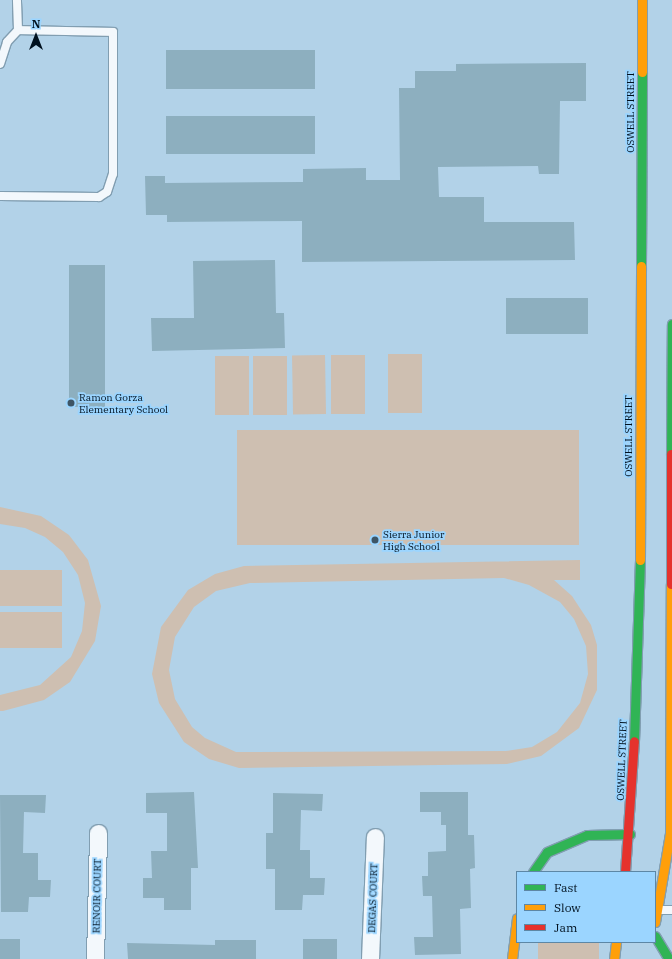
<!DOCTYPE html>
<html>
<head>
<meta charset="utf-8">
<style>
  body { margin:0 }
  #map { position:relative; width:672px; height:959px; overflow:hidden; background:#b2d2e8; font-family:"IBM Plex Serif",serif }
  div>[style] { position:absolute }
  .green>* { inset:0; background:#cebfb1; transform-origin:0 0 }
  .building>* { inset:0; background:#8dafbf; transform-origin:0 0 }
  .roads { filter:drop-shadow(1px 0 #819eb1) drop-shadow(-1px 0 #819eb1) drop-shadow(0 1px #819eb1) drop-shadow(0 -1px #819eb1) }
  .lane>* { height:8px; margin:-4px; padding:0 4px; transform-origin:4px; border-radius:4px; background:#f3f8fc }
  .street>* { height:17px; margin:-8.5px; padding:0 8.5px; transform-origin:8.5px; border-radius:8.5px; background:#f3f8fc }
  .fast>* { height:9px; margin:-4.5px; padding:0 4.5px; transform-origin:4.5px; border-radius:4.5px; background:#30b455 }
  .slow>* { height:9px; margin:-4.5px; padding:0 4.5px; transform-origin:4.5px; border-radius:4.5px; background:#ff9f0a }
  .jam>* { height:9px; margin:-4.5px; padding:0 4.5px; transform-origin:4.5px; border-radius:4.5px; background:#e5322d }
  .dots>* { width:11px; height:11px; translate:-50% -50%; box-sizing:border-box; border:2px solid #9bd5ff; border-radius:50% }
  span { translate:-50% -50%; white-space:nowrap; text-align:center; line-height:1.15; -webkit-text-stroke:3.5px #9bd5ff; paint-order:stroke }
  .street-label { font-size:10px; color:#00111f }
  .poi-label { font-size:10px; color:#00111f }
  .left { translate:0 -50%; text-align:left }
  .legend { position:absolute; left:516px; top:871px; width:140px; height:72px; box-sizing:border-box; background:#9bd5ff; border:1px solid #5d87a5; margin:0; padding:5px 7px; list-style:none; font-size:12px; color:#00111f }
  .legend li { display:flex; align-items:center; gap:8px; height:20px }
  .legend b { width:20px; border:1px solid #5d87a5 }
  .north { position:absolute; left:16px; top:16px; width:40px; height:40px; -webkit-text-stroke:3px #9bd5ff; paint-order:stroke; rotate:0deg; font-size:11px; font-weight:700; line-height:16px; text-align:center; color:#00111f }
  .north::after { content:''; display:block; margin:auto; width:14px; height:18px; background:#00111f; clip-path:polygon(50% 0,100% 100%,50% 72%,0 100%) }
</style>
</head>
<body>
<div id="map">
  <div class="green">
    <div style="left:388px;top:354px;width:34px;height:59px"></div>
    <div style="left:325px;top:355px;width:59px;height:33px;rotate:89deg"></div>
    <div style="left:331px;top:355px;width:34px;height:59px"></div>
    <div style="left:249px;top:356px;width:59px;height:34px;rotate:90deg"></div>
    <div style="left:253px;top:356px;width:34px;height:59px"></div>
    <div style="left:579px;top:430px;width:115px;height:342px;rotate:90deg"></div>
    <div style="clip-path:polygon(0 507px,41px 516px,69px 535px,88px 560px,101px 606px,95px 641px,70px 682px,44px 700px,3px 711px,0 711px,0 695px,40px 685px,71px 657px,82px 631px,85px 603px,78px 575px,63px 552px,45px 537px,25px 528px,0 524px)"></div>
    <div style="clip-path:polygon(evenodd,580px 560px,580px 580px,554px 580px,572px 596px,591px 625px,597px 645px,597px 690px,579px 728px,541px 756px,507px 764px,239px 768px,209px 759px,184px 742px,159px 703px,152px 674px,161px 627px,188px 590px,215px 574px,244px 566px,580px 560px,504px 578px,529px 585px,560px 602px,574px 619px,586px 646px,588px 674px,580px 703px,557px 732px,532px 747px,506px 751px,236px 752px,205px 738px,192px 727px,175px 699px,169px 670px,175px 637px,194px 607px,216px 591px,250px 583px,504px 578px)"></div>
    <div style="left:0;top:570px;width:62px;height:36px"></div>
    <div style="left:0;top:612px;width:62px;height:36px"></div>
    <div style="left:538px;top:942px;width:61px;height:17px"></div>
  </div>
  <div class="building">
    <div style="left:315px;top:50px;width:39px;height:149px;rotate:90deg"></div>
    <div style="clip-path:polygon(586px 63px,586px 101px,560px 101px,559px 174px,539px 174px,538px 166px,438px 167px,439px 197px,484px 197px,484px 222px,574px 222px,575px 260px,302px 262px,302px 221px,167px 222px,167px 215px,146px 215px,145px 176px,165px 176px,165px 183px,303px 182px,303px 169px,366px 168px,366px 180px,400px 180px,399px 88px,415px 88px,415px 71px,456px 71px,456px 64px)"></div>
    <div style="left:315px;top:116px;width:38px;height:149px;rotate:90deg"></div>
    <div style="clip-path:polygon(275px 260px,276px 313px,284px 313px,285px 348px,152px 351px,151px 318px,194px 318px,193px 261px)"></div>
    <div style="left:69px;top:265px;width:36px;height:142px"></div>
    <div style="left:588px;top:298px;width:36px;height:82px;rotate:90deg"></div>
    <div style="clip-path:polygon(194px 792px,198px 868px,191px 868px,191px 910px,164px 910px,164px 898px,143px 898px,143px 878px,152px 878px,151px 851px,167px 851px,167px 813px,146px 813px,146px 793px)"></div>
    <div style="clip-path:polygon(420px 792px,468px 792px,468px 835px,474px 835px,475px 868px,470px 869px,471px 908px,460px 909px,461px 954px,415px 955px,414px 937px,433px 937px,432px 896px,423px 896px,422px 876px,428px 876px,428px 852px,446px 851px,446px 825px,441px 825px,441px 812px,420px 812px)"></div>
    <div style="clip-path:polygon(273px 793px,323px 794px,322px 811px,301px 810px,300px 850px,310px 850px,310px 878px,325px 878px,324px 895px,303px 895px,302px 910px,275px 910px,275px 869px,266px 869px,266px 833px,273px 833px)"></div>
    <div style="clip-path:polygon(0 795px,46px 795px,45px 813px,24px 812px,23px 853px,38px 853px,38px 880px,51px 880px,50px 897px,29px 897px,28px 912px,1px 912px)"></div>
    <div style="left:0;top:939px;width:20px;height:20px"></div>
    <div style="left:303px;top:939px;width:34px;height:20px"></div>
    <div style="clip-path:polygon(215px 940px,256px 940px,256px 959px,128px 959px,127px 943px,215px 945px)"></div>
  </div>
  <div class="roads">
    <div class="lane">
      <div style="left:0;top:64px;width:23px;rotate:-72deg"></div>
      <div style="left:7px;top:42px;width:16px;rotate:-47deg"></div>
      <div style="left:18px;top:30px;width:30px;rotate:-92deg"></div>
      <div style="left:0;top:196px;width:99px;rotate:0.6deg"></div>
      <div style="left:99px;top:197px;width:9px;rotate:-32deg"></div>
      <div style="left:107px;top:192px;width:19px;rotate:-72deg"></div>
      <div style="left:113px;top:174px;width:142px;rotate:-90deg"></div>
      <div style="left:113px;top:32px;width:95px;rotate:-178.8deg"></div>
      <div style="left:658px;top:910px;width:14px"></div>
    </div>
    <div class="street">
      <div style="left:95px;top:959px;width:126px;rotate:-88.6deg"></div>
      <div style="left:370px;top:959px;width:122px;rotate:-87.7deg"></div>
    </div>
    <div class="fast">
      <div style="left:641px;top:266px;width:194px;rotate:-89.7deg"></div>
      <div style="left:671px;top:454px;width:130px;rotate:-89.6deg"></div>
      <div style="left:634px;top:741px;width:181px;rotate:-88.1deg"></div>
      <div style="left:533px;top:872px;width:24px;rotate:-55deg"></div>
      <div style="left:547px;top:852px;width:43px;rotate:-23deg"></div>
      <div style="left:587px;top:835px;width:43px;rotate:-1.3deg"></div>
      <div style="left:655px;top:936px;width:27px;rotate:59deg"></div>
    </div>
    <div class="slow">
      <div style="left:642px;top:72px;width:72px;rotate:-90deg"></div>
      <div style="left:640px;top:560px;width:294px;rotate:-89.8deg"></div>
      <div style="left:655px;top:922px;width:90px;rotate:-80.4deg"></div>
      <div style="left:670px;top:833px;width:249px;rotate:-89.8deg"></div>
      <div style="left:512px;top:959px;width:41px;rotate:-83deg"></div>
      <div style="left:614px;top:959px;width:17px;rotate:-83deg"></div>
    </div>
    <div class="jam">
      <div style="left:671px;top:584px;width:130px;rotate:-90deg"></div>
      <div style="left:625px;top:872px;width:131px;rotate:-86.1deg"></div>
    </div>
  </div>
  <div class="dots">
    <div style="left:71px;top:403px;background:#3e5565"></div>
    <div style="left:375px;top:540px;background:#3e5565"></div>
  </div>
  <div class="street-label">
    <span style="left:631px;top:112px;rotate:-90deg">OSWELL STREET</span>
    <span style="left:629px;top:436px;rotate:-90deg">OSWELL STREET</span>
    <span style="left:622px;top:760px;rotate:-88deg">OSWELL STREET</span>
    <span style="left:97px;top:896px;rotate:-89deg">RENOIR COURT</span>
    <span style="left:373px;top:898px;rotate:-88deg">DEGAS COURT</span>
  </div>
  <div class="poi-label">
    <span class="left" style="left:79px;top:403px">Ramon Gorza<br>Elementary School</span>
    <span class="left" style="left:383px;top:540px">Sierra Junior<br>High School</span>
  </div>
  <ul class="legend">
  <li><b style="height:5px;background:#30b455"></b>Fast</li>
  <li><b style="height:5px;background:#ff9f0a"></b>Slow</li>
  <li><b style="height:5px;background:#e5322d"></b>Jam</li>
  </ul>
  <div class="north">N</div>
</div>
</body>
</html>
